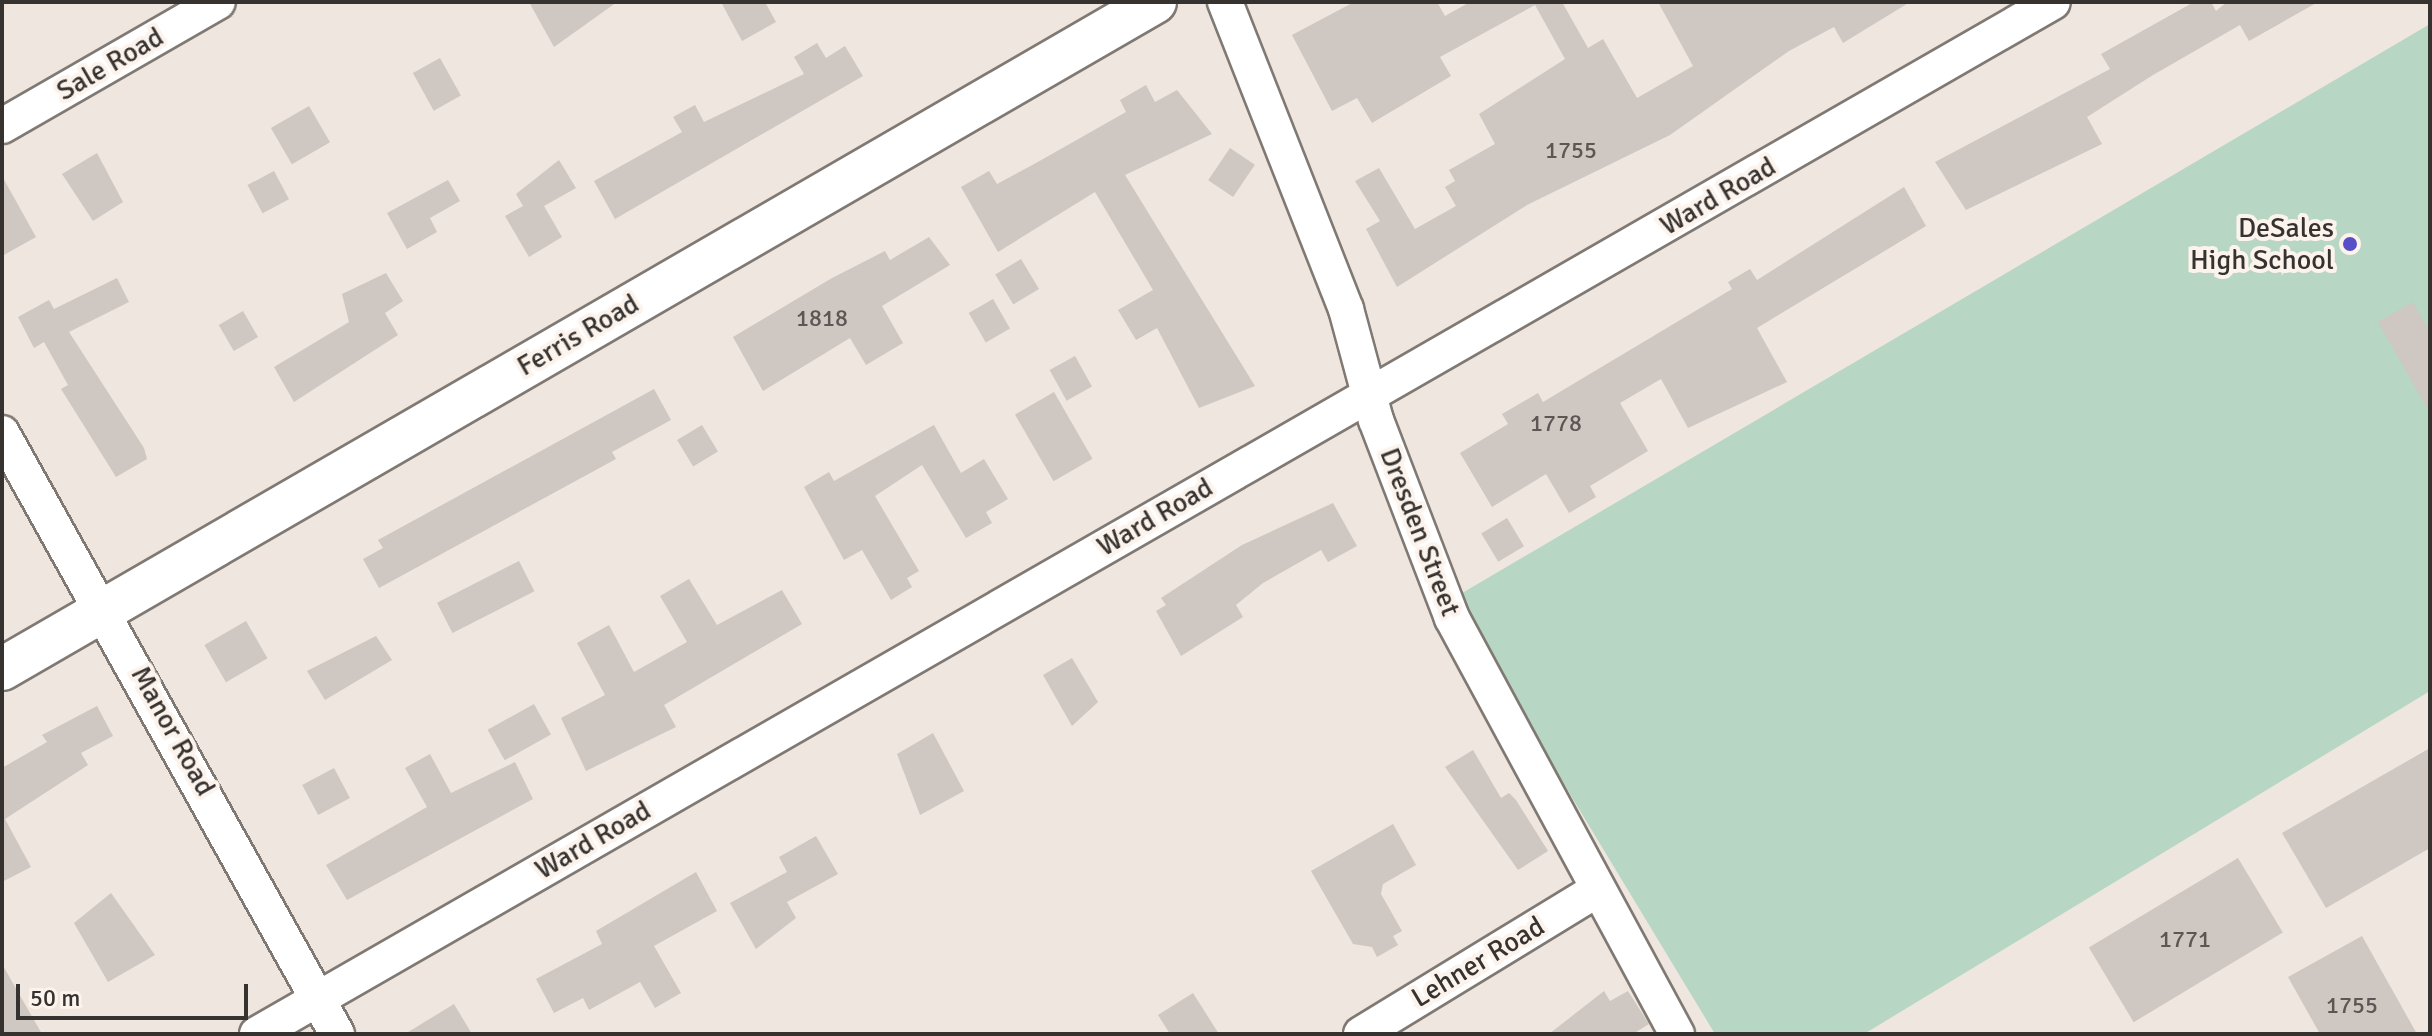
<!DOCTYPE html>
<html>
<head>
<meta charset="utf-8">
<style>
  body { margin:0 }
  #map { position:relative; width:2432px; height:1036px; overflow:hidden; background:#eee6df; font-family:Signika,sans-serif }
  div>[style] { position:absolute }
  .green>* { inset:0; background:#b7d6c3 }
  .building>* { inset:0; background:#cfc7c1; transform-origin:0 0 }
  .roads { filter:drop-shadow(2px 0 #807973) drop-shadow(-2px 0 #807973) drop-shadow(0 2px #807973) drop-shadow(0 -2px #807973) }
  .minor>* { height:34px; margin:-17px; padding:0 17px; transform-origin:17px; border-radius:17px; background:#fff }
  .major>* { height:42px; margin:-21px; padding:0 21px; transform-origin:21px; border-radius:21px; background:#fff }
  .dots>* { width:22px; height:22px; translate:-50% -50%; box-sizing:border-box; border:4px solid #fcf3ed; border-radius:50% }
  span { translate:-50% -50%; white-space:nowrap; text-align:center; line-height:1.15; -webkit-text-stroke:8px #fcf3ed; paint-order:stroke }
  .number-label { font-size:24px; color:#5c5754 }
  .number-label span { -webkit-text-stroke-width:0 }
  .street-label { font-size:28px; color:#353230 }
  .poi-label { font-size:28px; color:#353230 }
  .right { translate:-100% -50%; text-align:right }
  .frame { position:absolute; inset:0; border:4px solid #353230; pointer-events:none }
  .scale { position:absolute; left:16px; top:984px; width:232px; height:36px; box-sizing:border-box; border:4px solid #353230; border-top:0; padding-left:10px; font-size:24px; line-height:28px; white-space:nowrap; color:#353230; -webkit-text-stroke:6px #fcf3ed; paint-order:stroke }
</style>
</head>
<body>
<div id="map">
  <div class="green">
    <div style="clip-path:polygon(2430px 24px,2430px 691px,1864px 1034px,1715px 1034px,1452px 599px)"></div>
  </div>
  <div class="building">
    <div style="clip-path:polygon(529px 2px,617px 2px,554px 47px)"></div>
    <div style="clip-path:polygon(721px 2px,765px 2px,776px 22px,742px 41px)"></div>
    <div style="clip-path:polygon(1354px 2px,1437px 2px,1445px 16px,1470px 2px,1562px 2px,1588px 48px,1603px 39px,1637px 98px,1693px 66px,1658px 2px,1910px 2px,1843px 43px,1834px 27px,1789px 51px,1670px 135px,1527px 205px,1397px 287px,1366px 229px,1380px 221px,1355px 181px,1379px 168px,1415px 229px,1456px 206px,1445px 187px,1455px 181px,1449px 170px,1495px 144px,1479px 114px,1565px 59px,1535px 5px,1440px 57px,1451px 76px,1372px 123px,1357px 98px,1332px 111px,1292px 35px)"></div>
    <div style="clip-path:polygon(2194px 2px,2211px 2px,2216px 11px,2227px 2px,2318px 2px,2249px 41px,2240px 25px,2153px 75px,2087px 117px,2102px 144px,1966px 210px,1935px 162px,2110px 69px,2101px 54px)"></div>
    <div style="clip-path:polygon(817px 43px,826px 58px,845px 46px,863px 76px,615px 219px,594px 181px,682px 132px,673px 117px,695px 105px,704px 122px,804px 74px,794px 57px)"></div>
    <div style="left:440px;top:58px;width:43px;height:31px;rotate:61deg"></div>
    <div style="clip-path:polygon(1146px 85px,1155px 102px,1177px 90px,1212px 134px,1125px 175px,1255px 386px,1199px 408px,1157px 328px,1136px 340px,1118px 310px,1153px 290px,1095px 192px,998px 252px,961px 187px,989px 171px,997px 184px,1036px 163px,1126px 112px,1120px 100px)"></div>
    <div style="left:309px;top:106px;width:42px;height:44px;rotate:60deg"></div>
    <div style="left:1230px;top:148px;width:30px;height:39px;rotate:34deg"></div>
    <div style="clip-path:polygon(97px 153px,123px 202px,93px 221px,62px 174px)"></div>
    <div style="clip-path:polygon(559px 160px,576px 188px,544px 206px,562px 237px,529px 257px,505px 216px,523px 206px,516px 194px)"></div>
    <div style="left:274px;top:171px;width:32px;height:30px;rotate:62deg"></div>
    <div style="clip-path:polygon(2px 176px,36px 237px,2px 256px)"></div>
    <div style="clip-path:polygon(448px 180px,460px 201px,430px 218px,437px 232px,407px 249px,387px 213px)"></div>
    <div style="clip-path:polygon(1904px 187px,1926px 226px,1757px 328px,1787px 382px,1688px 428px,1661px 379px,1620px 403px,1648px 451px,1590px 486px,1596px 497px,1569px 513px,1546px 474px,1492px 507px,1460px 453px,1508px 424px,1502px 414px,1538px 393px,1543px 402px,1732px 289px,1728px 282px,1750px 269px,1757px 280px)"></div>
    <div style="clip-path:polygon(929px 237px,950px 265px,882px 306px,903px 343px,866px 365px,850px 338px,763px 391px,733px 337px,832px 278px,885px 251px,890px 260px)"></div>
    <div style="left:1021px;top:259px;width:35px;height:30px;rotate:59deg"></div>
    <div style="clip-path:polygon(386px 273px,403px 301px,385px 313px,398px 335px,294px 402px,274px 367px,349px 322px,342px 294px)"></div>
    <div style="clip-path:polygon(117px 278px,129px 302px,69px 332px,144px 448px,147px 459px,116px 477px,61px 389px,68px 385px,44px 342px,34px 348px,18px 317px,49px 300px,54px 309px)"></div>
    <div style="left:993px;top:299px;width:34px;height:28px;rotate:60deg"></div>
    <div style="clip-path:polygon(2413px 302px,2430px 332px,2430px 413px,2378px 322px)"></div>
    <div style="left:243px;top:311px;width:30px;height:28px;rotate:60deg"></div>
    <div style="left:1075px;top:356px;width:35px;height:29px;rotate:61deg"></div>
    <div style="clip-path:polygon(654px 389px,671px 420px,612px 452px,616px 459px,379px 588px,363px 559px,383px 548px,378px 540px)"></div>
    <div style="left:1054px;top:392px;width:77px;height:45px;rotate:60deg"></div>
    <div style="left:702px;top:425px;width:31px;height:29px;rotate:59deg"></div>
    <div style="clip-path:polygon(934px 425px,961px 473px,984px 459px,1008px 499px,986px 512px,992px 523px,966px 538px,922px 465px,875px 496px,919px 571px,907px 578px,912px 587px,891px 600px,862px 550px,844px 560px,804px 487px,829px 472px,834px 481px)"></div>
    <div style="clip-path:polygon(1333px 503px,1357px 546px,1328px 562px,1321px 550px,1263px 583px,1236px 605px,1243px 617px,1181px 656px,1156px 611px,1166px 605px,1161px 598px,1242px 545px)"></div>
    <div style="left:1507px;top:518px;width:33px;height:30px;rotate:59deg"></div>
    <div style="left:519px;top:561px;width:34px;height:92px;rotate:63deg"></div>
    <div style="clip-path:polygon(689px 579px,717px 625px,782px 590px,802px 624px,664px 705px,676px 727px,586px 771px,561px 718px,605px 695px,577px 643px,609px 625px,634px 672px,687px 642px,660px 596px)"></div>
    <div style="left:246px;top:621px;width:43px;height:48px;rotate:60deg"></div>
    <div style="clip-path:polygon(376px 636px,392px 660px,325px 700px,307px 671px)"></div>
    <div style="clip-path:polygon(1072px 658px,1098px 702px,1072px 726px,1043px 675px)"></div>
    <div style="left:534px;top:704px;width:35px;height:53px;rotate:61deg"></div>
    <div style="clip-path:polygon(97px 706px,113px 736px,81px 753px,88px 765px,5px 819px,31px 867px,2px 882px,2px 768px,47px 742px,42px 735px)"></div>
    <div style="clip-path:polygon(933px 733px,964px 791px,920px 815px,897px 754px)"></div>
    <div style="clip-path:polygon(2430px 748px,2430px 848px,2326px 908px,2282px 833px)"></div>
    <div style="clip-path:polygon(1473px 750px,1501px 798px,1509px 793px,1516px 800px,1548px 851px,1518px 870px,1445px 767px)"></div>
    <div style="clip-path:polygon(430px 754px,451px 793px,515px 762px,533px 799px,347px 900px,326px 865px,427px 807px,405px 768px)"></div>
    <div style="left:334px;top:768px;width:34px;height:36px;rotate:62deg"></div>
    <div style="clip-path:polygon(1393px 824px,1416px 865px,1383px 884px,1381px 894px,1402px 931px,1393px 936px,1398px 945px,1377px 957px,1372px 947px,1353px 944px,1311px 871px)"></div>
    <div style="clip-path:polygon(816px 836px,838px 874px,787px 902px,796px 918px,756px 949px,730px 903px,787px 872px,779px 857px)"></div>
    <div style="left:2238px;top:858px;width:87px;height:174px;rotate:59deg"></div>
    <div style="clip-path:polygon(696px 872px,717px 911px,654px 946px,681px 993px,655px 1008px,640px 982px,589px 1010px,583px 998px,554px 1013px,536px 979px,602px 944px,596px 931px)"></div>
    <div style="clip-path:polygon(111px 893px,155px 955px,108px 982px,74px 923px)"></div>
    <div style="clip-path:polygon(2362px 936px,2417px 1034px,2320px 1034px,2288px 977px)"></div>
    <div style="clip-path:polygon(2px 964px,42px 1034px,2px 1034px)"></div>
    <div style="clip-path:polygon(1604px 991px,1610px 1001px,1628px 991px,1649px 1024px,1633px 1034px,1549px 1034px)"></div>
    <div style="clip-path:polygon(1193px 993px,1219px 1034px,1170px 1034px,1158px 1015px)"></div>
    <div style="clip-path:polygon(454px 1004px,472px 1034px,405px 1034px)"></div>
  </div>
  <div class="roads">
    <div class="minor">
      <div style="left:1225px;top:2px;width:330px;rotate:68.5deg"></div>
      <div style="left:1346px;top:309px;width:115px;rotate:74.9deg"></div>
      <div style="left:1376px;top:420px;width:212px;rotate:69deg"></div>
      <div style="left:1452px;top:618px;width:473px;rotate:61.6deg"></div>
      <div style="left:2px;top:126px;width:249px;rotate:-29.9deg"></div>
      <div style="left:2px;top:433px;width:688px;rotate:60.86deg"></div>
      <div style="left:257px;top:1034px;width:2071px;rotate:-29.88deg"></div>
      <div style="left:1361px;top:1034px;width:274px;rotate:-31.4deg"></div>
    </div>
    <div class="major">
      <div style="left:2px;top:669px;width:1332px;rotate:-30.05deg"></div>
    </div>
  </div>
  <div class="dots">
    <div style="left:2350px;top:244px;background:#564fc6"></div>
  </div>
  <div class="number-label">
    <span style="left:1571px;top:151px">1755</span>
    <span style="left:822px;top:319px">1818</span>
    <span style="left:1556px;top:424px">1778</span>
    <span style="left:2185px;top:940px">1771</span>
    <span style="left:2352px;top:1006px">1755</span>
  </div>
  <div class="street-label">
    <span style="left:110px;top:64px;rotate:-30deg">Sale Road</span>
    <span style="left:1718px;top:196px;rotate:-30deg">Ward Road</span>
    <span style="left:578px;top:335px;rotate:-30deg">Ferris Road</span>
    <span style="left:1155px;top:517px;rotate:-30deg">Ward Road</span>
    <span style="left:1420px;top:532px;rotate:69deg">Dresden Street</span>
    <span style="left:173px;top:731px;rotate:61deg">Manor Road</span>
    <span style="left:593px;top:840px;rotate:-30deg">Ward Road</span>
    <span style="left:1478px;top:962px;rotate:-31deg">Lehner Road</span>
  </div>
  <div class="poi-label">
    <span class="right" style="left:2334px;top:244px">DeSales<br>High School</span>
  </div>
  <div class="frame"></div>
  <div class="scale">50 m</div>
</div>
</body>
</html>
